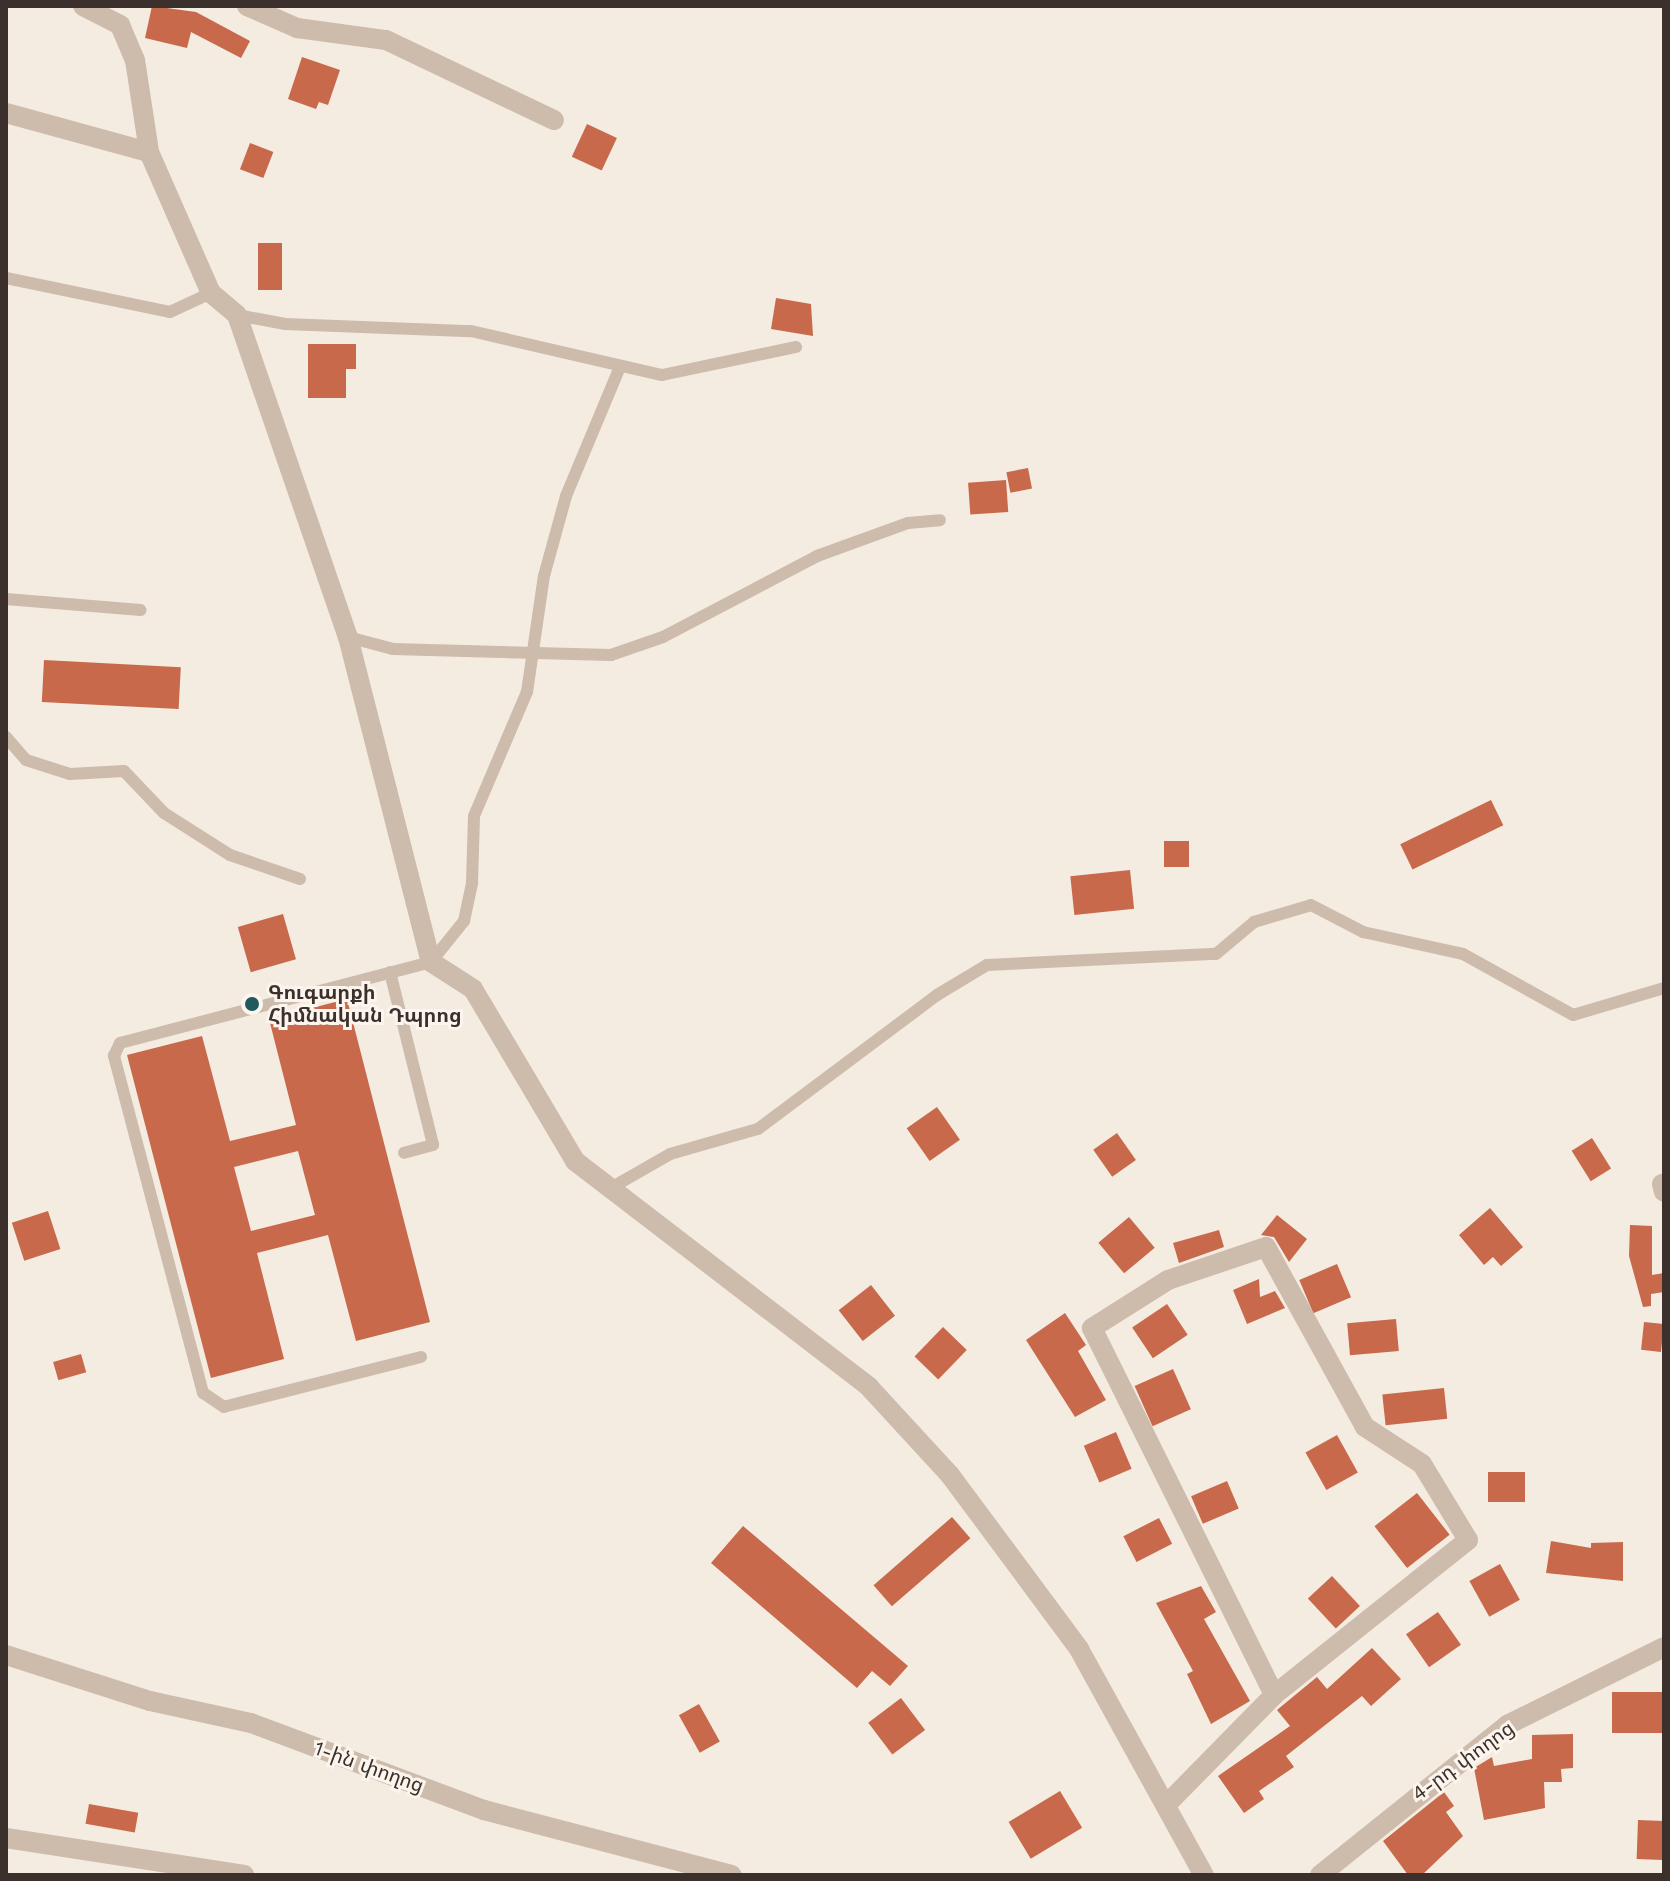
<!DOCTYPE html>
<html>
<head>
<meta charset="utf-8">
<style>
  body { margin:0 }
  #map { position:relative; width:1670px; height:1881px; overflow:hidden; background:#f4ebe1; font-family:"Work Sans","Noto Sans Armenian",sans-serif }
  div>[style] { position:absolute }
  .building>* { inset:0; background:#c8694b; transform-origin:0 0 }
  .service>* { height:12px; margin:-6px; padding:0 6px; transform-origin:6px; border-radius:6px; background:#cdbbac }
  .minor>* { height:20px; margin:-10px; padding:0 10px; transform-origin:10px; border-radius:10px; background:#cdbbac }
  .tertiary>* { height:20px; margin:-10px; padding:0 10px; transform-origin:10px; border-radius:10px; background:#cdbbac }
  .dots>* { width:22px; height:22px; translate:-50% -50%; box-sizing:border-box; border:4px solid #fbf5ee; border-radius:50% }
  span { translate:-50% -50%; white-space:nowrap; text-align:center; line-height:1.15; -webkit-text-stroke:6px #fbf5ee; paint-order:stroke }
  .poi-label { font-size:20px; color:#3b302b; font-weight:700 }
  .left { translate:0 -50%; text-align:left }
  .street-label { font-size:20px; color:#3b302b }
  .frame { position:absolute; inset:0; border:8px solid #3b302b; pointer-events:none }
</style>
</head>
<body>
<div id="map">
  <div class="building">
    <div style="clip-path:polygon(152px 6px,196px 12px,250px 41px,241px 58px,191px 32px,187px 48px,145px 38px)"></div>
    <div style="clip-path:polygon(302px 57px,340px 70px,328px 105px,319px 102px,316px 109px,288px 99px)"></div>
    <div style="left:587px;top:124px;width:33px;height:36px;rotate:25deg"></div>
    <div style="left:250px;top:143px;width:25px;height:28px;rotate:21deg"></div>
    <div style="left:258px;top:243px;width:24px;height:47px"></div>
    <div style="clip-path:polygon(776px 298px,811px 304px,813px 336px,771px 329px)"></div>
    <div style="clip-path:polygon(308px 344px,356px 344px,356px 369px,346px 369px,346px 398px,308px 398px)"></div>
    <div style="left:1028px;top:468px;width:21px;height:22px;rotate:79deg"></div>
    <div style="left:1006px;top:480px;width:32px;height:38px;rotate:86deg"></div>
    <div style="left:44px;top:660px;width:137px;height:42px;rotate:3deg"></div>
    <div style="left:1491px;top:800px;width:28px;height:101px;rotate:64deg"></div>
    <div style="left:1164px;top:841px;width:25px;height:26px"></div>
    <div style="left:1130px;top:870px;width:39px;height:60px;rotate:84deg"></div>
    <div style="left:283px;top:914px;width:47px;height:47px;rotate:74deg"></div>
    <div style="clip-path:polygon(evenodd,347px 999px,430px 1322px,356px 1341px,328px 1235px,257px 1253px,284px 1359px,211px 1378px,127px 1055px,202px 1036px,230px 1141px,296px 1125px,269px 1019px,347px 999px,298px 1151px,315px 1215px,251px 1231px,234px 1167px,298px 1151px)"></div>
    <div style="left:937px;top:1107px;width:40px;height:37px;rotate:55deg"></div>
    <div style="left:1117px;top:1133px;width:33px;height:29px;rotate:55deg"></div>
    <div style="left:1592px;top:1138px;width:36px;height:24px;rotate:58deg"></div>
    <div style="clip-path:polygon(1490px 1208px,1523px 1247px,1501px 1266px,1493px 1257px,1484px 1265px,1459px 1235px)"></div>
    <div style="left:48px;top:1211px;width:40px;height:38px;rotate:72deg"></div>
    <div style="clip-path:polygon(1277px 1215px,1307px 1239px,1289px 1262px,1274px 1237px,1261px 1235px)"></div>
    <div style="left:1129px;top:1217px;width:40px;height:40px;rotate:50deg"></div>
    <div style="clip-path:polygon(1630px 1225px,1652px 1226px,1652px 1275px,1664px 1273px,1664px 1292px,1651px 1294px,1651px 1306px,1643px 1307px,1629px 1256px)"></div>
    <div style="clip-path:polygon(1219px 1230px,1224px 1247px,1179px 1263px,1173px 1243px)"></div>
    <div style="left:1337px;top:1264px;width:36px;height:41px;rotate:67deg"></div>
    <div style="clip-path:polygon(1259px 1279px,1260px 1297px,1275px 1291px,1285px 1308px,1247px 1324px,1233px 1290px)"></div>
    <div style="left:871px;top:1285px;width:39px;height:41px;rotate:52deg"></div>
    <div style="left:1167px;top:1304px;width:37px;height:42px;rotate:56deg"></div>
    <div style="clip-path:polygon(1065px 1313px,1086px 1345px,1078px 1351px,1106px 1400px,1075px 1417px,1026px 1340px)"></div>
    <div style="left:1396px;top:1319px;width:32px;height:49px;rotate:85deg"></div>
    <div style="left:1644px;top:1322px;width:20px;height:28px;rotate:6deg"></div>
    <div style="left:943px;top:1327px;width:33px;height:41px;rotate:44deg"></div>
    <div style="left:81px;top:1354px;width:19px;height:29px;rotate:74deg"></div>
    <div style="left:1173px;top:1369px;width:44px;height:42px;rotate:66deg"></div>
    <div style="left:1444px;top:1388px;width:31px;height:62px;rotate:84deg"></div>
    <div style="left:1116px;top:1432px;width:40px;height:35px;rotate:67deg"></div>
    <div style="left:1337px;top:1435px;width:43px;height:36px;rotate:61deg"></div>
    <div style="left:1488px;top:1472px;width:37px;height:30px"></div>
    <div style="left:1227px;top:1481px;width:30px;height:39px;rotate:67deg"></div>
    <div style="left:1417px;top:1493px;width:53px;height:54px;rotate:52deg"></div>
    <div style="left:952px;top:1517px;width:28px;height:104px;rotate:49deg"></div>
    <div style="left:1159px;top:1518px;width:29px;height:40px;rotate:63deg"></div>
    <div style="clip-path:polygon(743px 1526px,908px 1666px,890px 1686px,872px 1671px,857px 1688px,711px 1563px)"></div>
    <div style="clip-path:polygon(1551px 1541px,1591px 1548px,1591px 1543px,1623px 1542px,1623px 1581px,1546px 1573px)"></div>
    <div style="left:1500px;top:1564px;width:41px;height:35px;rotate:61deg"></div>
    <div style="left:1332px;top:1576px;width:41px;height:33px;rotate:47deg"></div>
    <div style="clip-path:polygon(1201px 1586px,1216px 1612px,1204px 1619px,1250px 1701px,1211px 1724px,1187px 1674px,1193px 1671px,1156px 1603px)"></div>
    <div style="left:1438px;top:1612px;width:40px;height:39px;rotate:55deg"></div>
    <div style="clip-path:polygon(1372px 1648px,1401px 1679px,1371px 1706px,1362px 1696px,1286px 1756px,1294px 1767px,1259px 1791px,1264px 1799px,1244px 1813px,1218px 1776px,1290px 1726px,1277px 1710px,1283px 1705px,1317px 1677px,1327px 1689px)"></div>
    <div style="left:1664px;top:1692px;width:41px;height:52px;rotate:90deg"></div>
    <div style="left:901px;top:1698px;width:40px;height:41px;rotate:53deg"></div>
    <div style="left:699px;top:1704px;width:43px;height:23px;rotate:61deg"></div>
    <div style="clip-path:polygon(1573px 1734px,1573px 1768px,1561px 1769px,1562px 1782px,1544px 1782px,1545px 1808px,1484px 1820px,1474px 1768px,1492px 1757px,1494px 1766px,1532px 1759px,1532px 1735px)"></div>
    <div style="left:1060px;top:1791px;width:43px;height:60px;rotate:59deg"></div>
    <div style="clip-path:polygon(1444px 1792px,1454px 1806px,1446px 1812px,1463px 1836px,1422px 1875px,1408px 1875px,1383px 1841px)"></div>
    <div style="left:89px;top:1804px;width:50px;height:20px;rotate:10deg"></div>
    <div style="left:1638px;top:1820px;width:26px;height:39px;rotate:2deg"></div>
  </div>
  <div class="service">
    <div style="left:6px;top:278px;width:167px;rotate:11.7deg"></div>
    <div style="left:170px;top:312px;width:45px;rotate:-24.9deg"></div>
    <div style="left:237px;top:315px;width:49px;rotate:10.6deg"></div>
    <div style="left:285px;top:324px;width:186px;rotate:2.2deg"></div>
    <div style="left:471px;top:331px;width:196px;rotate:13deg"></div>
    <div style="left:662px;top:375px;width:137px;rotate:-11.8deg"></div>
    <div style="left:6px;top:599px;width:135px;rotate:4.7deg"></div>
    <div style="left:348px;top:637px;width:47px;rotate:14.9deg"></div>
    <div style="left:393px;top:649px;width:218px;rotate:1.6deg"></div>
    <div style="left:611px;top:655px;width:55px;rotate:-19.1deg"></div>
    <div style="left:663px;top:637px;width:174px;rotate:-27.7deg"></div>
    <div style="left:817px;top:556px;width:97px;rotate:-19.9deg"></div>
    <div style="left:908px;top:523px;width:32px;rotate:-5deg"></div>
    <div style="left:6px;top:737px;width:30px;rotate:49deg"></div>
    <div style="left:26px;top:760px;width:46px;rotate:17.7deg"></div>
    <div style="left:70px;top:774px;width:54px;rotate:-3.2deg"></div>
    <div style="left:124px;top:771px;width:58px;rotate:46.4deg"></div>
    <div style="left:164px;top:813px;width:78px;rotate:32.5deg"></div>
    <div style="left:230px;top:855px;width:74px;rotate:18.9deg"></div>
    <div style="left:390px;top:972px;width:178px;rotate:76deg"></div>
    <div style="left:433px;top:1145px;width:30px;rotate:165deg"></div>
    <div style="left:609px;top:1189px;width:70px;rotate:-29.8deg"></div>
    <div style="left:670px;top:1154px;width:91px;rotate:-15.9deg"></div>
    <div style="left:758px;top:1129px;width:224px;rotate:-36.8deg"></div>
    <div style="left:937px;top:995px;width:58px;rotate:-31deg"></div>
    <div style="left:987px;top:965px;width:229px;rotate:-2.8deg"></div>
    <div style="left:1216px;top:954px;width:50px;rotate:-40.1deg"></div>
    <div style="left:1254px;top:922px;width:59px;rotate:-16.6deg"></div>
    <div style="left:1311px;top:905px;width:59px;rotate:27.4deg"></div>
    <div style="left:1363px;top:932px;width:102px;rotate:12.4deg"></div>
    <div style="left:1463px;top:954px;width:126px;rotate:29deg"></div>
    <div style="left:1573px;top:1015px;width:95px;rotate:-16.5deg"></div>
    <div style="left:421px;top:1357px;width:203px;rotate:165.8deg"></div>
    <div style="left:224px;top:1407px;width:25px;rotate:-146deg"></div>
    <div style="left:203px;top:1393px;width:349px;rotate:-104.8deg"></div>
    <div style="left:114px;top:1056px;width:14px;rotate:-65deg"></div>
    <div style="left:120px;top:1043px;width:321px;rotate:-14.6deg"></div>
    <div style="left:431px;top:962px;width:53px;rotate:-51.2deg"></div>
    <div style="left:464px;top:921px;width:39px;rotate:-78deg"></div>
    <div style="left:472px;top:883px;width:67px;rotate:-88.3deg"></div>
    <div style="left:474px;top:816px;width:135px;rotate:-66.9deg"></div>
    <div style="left:527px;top:692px;width:117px;rotate:-81.7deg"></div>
    <div style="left:544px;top:576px;width:83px;rotate:-74.6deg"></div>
    <div style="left:566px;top:496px;width:138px;rotate:-67.3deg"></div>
  </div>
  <div class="minor">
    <div style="left:83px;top:6px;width:42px;rotate:27.2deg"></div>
    <div style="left:120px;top:25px;width:38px;rotate:67deg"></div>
    <div style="left:135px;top:60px;width:93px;rotate:81.3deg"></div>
    <div style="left:149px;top:152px;width:154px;rotate:66.3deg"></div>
    <div style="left:211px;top:293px;width:34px;rotate:40deg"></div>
    <div style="left:237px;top:315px;width:341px;rotate:71deg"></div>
    <div style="left:348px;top:637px;width:335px;rotate:75.7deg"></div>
    <div style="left:431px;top:962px;width:50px;rotate:32.7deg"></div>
    <div style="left:473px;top:989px;width:200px;rotate:59.3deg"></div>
    <div style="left:575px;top:1161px;width:371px;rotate:37.5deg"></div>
    <div style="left:869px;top:1387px;width:120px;rotate:47.4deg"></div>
    <div style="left:950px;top:1475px;width:217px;rotate:53.4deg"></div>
    <div style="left:1079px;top:1649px;width:258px;rotate:61.1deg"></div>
    <div style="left:247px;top:6px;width:55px;rotate:23.7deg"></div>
    <div style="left:297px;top:28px;width:90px;rotate:7.7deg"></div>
    <div style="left:386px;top:40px;width:186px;rotate:25.5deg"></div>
    <div style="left:6px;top:113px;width:148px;rotate:15.3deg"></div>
    <div style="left:1662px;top:1184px;width:8px;rotate:76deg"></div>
    <div style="left:6px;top:1655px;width:151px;rotate:17.7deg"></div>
    <div style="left:150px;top:1701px;width:103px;rotate:12.3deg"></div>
    <div style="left:251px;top:1723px;width:249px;rotate:20.5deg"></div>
    <div style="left:484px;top:1810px;width:256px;rotate:14.7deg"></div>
    <div style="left:1168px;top:1803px;width:151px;rotate:-45.5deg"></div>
    <div style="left:1274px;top:1695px;width:248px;rotate:-38.6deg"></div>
    <div style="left:1468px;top:1540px;width:89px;rotate:-121.2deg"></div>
    <div style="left:1422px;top:1464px;width:68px;rotate:-147deg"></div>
    <div style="left:1365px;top:1427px;width:205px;rotate:-118.8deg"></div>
    <div style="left:1266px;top:1247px;width:103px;rotate:161.4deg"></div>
    <div style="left:1168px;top:1280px;width:90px;rotate:147.7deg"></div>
    <div style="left:1092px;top:1328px;width:410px;rotate:63.6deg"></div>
    <div style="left:1320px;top:1875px;width:240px;rotate:-38.7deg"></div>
    <div style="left:1507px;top:1725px;width:175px;rotate:-26.4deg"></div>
  </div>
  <div class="tertiary">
    <div style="left:6px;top:1838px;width:241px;rotate:8.8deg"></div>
  </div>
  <div class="dots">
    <div style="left:252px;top:1004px;background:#1f5a5e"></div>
  </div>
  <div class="poi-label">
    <span class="left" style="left:268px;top:1004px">Գուգարքի<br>Հիմնական Դպրոց</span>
  </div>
  <div class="street-label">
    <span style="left:1463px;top:1761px;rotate:-36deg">4-րդ փողոց</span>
    <span style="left:369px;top:1767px;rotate:20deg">1-ին փողոց</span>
  </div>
  <div class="frame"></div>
</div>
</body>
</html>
